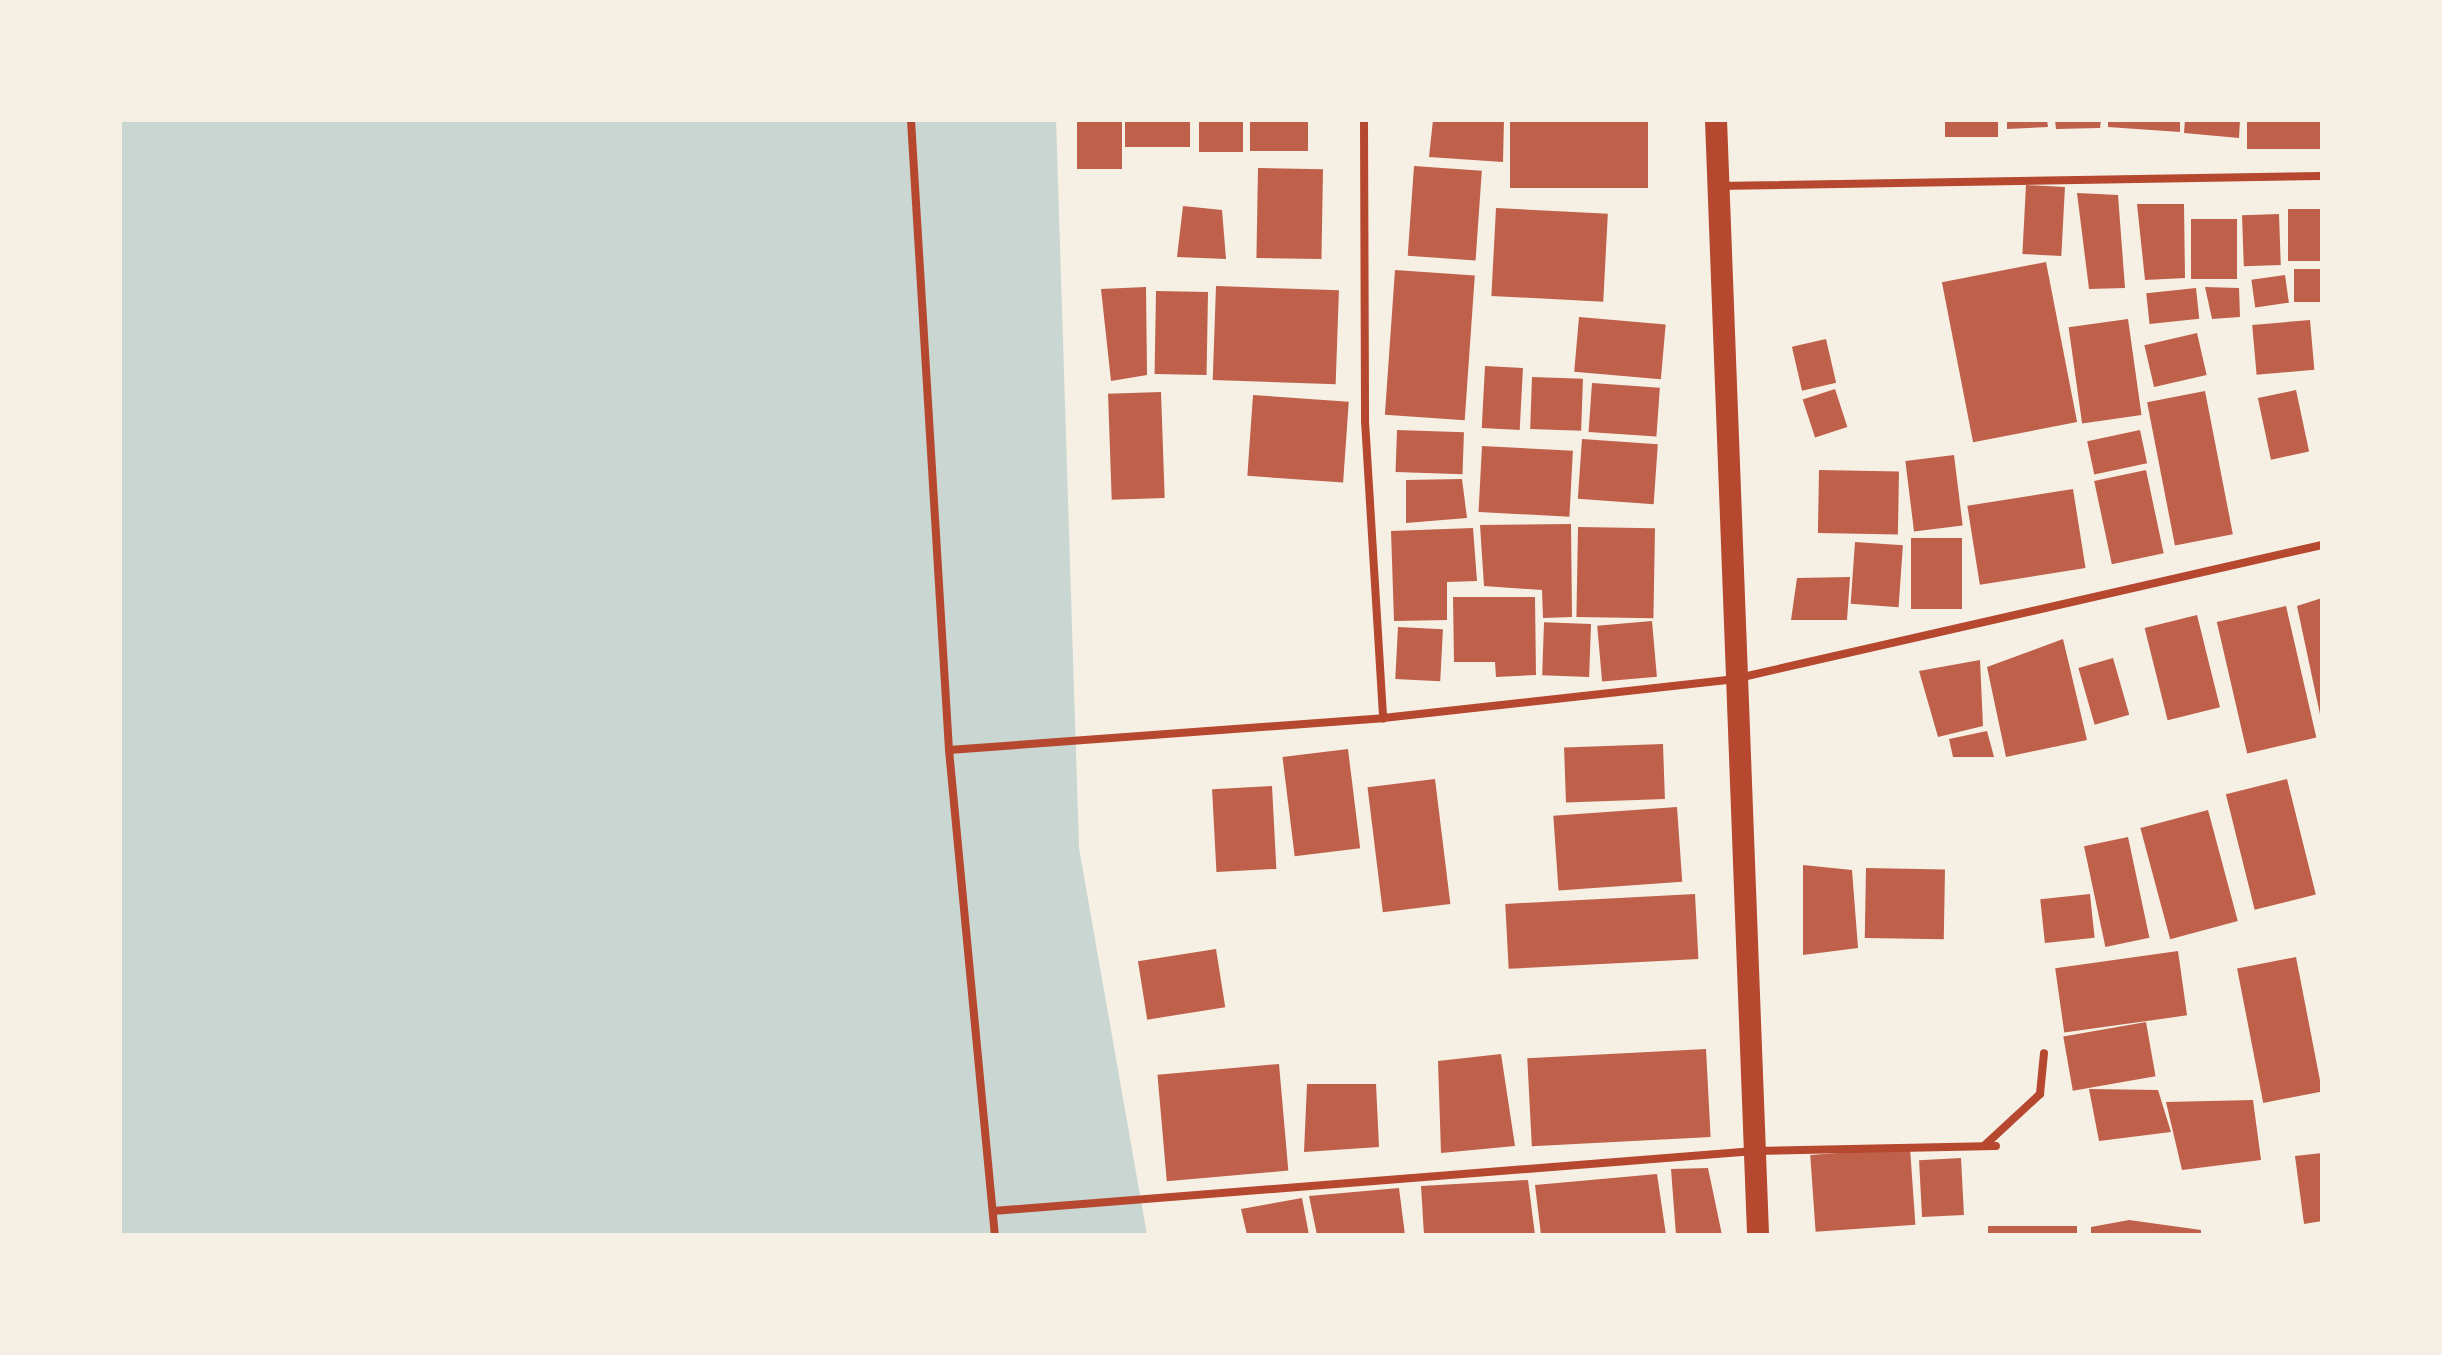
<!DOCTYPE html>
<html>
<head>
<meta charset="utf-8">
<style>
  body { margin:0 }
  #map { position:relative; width:2442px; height:1355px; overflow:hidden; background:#f6efe4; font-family:Jost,sans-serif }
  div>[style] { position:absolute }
  .water>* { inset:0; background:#c9d6d2 }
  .building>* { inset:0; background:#bf614a; transform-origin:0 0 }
  .minor>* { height:8px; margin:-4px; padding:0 4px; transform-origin:4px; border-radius:4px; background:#b5482f }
  .trunk>* { height:22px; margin:-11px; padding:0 11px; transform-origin:11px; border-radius:11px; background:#b5482f }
  span { translate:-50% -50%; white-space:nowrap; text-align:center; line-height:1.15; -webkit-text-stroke:6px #f6efe4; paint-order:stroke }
  .frame { position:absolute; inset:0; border:122px solid #f6efe4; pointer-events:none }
</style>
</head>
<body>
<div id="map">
  <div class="water">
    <div style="clip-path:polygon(120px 120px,1056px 120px,1079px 848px,1147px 1235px,120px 1235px)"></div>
  </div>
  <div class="building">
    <div style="left:1077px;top:120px;width:45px;height:49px"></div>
    <div style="left:1125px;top:120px;width:65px;height:27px"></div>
    <div style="left:1199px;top:120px;width:44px;height:32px"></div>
    <div style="left:1250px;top:120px;width:58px;height:31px"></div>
    <div style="clip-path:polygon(1433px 120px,1504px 120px,1503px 162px,1429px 157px)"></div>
    <div style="left:1510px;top:120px;width:138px;height:68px"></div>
    <div style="left:1945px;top:120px;width:53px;height:17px"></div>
    <div style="clip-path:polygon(2007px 120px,2047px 120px,2048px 127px,2007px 129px)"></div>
    <div style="clip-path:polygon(2055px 120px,2101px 120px,2100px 128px,2056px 129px)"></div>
    <div style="clip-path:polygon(2108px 120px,2180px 120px,2180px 132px,2108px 127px)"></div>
    <div style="clip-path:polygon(2185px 120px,2240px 120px,2239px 138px,2184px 133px)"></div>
    <div style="left:2247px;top:120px;width:75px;height:29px"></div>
    <div style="left:1414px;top:166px;width:68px;height:90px;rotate:4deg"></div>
    <div style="left:1258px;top:168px;width:65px;height:90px;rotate:1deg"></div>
    <div style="left:2026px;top:185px;width:39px;height:69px;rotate:3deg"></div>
    <div style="clip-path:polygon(2077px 193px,2118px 195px,2125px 288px,2089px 289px)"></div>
    <div style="clip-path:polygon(2137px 204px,2184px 204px,2185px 278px,2145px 280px)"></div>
    <div style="clip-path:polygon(1183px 206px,1222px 210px,1226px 259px,1177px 257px)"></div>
    <div style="left:1496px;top:208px;width:112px;height:88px;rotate:3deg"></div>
    <div style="left:2288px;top:209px;width:34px;height:52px"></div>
    <div style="left:2279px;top:214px;width:51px;height:37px;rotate:88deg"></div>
    <div style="left:2237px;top:219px;width:60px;height:46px;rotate:90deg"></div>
    <div style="left:2046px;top:262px;width:163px;height:106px;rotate:79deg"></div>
    <div style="left:2322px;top:269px;width:33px;height:28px;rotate:90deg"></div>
    <div style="left:1395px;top:270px;width:80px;height:145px;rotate:4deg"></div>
    <div style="left:2285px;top:275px;width:28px;height:34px;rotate:82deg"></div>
    <div style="left:1216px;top:286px;width:123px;height:94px;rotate:2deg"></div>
    <div style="clip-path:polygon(1146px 287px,1147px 375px,1111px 381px,1101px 289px)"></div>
    <div style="clip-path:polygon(2205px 287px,2239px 288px,2240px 317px,2212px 319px)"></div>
    <div style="left:2196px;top:288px;width:31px;height:50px;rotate:84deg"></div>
    <div style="left:1208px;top:292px;width:83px;height:52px;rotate:91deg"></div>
    <div style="left:1579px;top:317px;width:87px;height:55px;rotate:5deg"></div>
    <div style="left:2128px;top:319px;width:97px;height:60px;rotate:82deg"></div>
    <div style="left:2310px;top:320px;width:50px;height:58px;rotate:85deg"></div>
    <div style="left:2197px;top:333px;width:43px;height:54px;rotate:77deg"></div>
    <div style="left:1826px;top:339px;width:45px;height:35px;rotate:77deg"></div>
    <div style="left:1485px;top:366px;width:38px;height:62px;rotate:3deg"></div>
    <div style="left:1532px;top:377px;width:51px;height:52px;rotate:2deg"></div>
    <div style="left:1592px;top:383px;width:68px;height:49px;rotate:4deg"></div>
    <div style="left:1835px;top:389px;width:40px;height:34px;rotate:72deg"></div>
    <div style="left:2296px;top:390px;width:63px;height:39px;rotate:78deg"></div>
    <div style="left:2205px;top:391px;width:146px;height:59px;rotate:79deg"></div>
    <div style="left:1161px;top:392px;width:106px;height:53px;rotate:88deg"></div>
    <div style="left:1253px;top:395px;width:96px;height:81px;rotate:4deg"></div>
    <div style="left:1397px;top:430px;width:67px;height:42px;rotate:2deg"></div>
    <div style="left:2140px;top:430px;width:34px;height:54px;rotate:78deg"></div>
    <div style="left:1582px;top:439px;width:76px;height:60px;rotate:4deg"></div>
    <div style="left:1482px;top:446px;width:91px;height:66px;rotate:3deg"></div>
    <div style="left:1954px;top:455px;width:71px;height:49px;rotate:83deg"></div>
    <div style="left:1819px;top:470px;width:80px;height:63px;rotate:1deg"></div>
    <div style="left:2146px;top:470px;width:85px;height:53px;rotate:78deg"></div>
    <div style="clip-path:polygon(1462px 479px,1467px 518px,1406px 523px,1406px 480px)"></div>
    <div style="left:2073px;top:489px;width:80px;height:107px;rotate:81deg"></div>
    <div style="clip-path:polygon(1571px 524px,1572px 617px,1543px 618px,1542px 590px,1484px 586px,1480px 525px)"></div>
    <div style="left:1578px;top:527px;width:77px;height:90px;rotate:1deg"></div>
    <div style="clip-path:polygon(1473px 528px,1477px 581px,1447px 582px,1447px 620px,1394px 621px,1391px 531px)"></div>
    <div style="left:1911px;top:538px;width:51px;height:71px"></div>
    <div style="left:1855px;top:542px;width:48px;height:62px;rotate:4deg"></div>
    <div style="clip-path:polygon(1850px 577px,1847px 620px,1791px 620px,1797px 578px)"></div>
    <div style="clip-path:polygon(1453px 597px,1535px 597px,1536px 675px,1496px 677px,1495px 662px,1454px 662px)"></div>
    <div style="clip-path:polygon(2322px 598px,2322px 719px,2321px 719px,2297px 606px)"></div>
    <div style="left:2286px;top:606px;width:135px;height:71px;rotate:77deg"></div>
    <div style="left:2197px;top:615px;width:95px;height:54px;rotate:76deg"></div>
    <div style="left:1652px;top:621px;width:56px;height:55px;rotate:85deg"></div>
    <div style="left:1591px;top:624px;width:53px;height:47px;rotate:92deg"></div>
    <div style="left:1398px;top:627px;width:45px;height:52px;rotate:3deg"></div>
    <div style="clip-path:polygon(2063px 639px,2087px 740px,2006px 757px,1987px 667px)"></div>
    <div style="left:2113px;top:658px;width:59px;height:36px;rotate:74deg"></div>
    <div style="clip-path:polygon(1980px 660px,1983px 726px,1938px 737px,1919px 671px)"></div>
    <div style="clip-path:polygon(1987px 731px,1994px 757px,1953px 757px,1949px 739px)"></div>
    <div style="left:1663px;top:744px;width:55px;height:99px;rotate:88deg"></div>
    <div style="left:1348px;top:749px;width:100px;height:66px;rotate:83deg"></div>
    <div style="left:1435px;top:779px;width:126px;height:68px;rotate:83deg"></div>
    <div style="left:2287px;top:779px;width:119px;height:63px;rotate:76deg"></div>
    <div style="left:1272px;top:786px;width:83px;height:60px;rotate:87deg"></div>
    <div style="left:1677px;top:807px;width:75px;height:124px;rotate:86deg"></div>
    <div style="left:2208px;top:810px;width:115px;height:70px;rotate:75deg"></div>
    <div style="left:2128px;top:837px;width:103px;height:45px;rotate:78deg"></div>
    <div style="clip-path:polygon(1803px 865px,1852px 870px,1858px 948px,1803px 955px)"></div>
    <div style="left:1866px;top:868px;width:79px;height:70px;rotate:1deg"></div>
    <div style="left:1695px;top:894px;width:65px;height:190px;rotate:87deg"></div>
    <div style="left:2090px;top:894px;width:44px;height:50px;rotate:84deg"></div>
    <div style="left:1216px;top:949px;width:59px;height:79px;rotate:81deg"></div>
    <div style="left:2178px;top:951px;width:65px;height:124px;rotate:82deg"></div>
    <div style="left:2296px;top:957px;width:137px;height:60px;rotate:79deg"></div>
    <div style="left:2146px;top:1022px;width:55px;height:84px;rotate:80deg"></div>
    <div style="left:1706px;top:1049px;width:88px;height:179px;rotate:87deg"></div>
    <div style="clip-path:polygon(1501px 1054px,1515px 1146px,1441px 1153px,1438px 1061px)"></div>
    <div style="left:1279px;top:1064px;width:107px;height:122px;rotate:85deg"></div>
    <div style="clip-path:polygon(1307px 1084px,1376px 1084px,1379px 1147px,1304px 1152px)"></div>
    <div style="clip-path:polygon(2089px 1089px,2158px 1090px,2171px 1132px,2099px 1141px)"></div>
    <div style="clip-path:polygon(2253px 1100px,2261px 1160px,2182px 1170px,2166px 1102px)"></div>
    <div style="left:1910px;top:1148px;width:77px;height:100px;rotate:86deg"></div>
    <div style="clip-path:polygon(2322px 1153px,2322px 1221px,2304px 1224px,2295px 1156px)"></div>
    <div style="left:1961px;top:1158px;width:57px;height:42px;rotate:87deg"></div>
    <div style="clip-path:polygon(1708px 1168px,1722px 1235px,1676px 1235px,1671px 1169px)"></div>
    <div style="clip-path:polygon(1657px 1174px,1666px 1235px,1541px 1235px,1535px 1185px)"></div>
    <div style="clip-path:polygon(1528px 1180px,1535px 1235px,1424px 1235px,1421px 1186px)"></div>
    <div style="clip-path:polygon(1399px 1188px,1405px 1235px,1317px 1235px,1309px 1196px)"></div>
    <div style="clip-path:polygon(1302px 1198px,1309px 1235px,1247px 1235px,1241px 1209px)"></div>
    <div style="clip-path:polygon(2129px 1220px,2201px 1230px,2201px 1235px,2091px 1235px,2091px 1227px)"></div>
    <div style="left:1988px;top:1226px;width:89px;height:9px"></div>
  </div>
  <div class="minor">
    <div style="left:911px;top:120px;width:631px;rotate:86.55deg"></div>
    <div style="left:949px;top:750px;width:487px;rotate:84.6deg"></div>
    <div style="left:1364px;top:120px;width:301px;rotate:89.8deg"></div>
    <div style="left:1365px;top:421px;width:298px;rotate:86.5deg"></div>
    <div style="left:1718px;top:186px;width:604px;rotate:-0.95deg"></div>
    <div style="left:949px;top:750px;width:435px;rotate:-4.2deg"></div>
    <div style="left:1383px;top:718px;width:353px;rotate:-6.3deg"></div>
    <div style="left:1734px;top:679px;width:603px;rotate:-12.84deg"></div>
    <div style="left:1985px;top:1145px;width:75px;rotate:-42.8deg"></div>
    <div style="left:2040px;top:1094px;width:41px;rotate:-84.4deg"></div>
    <div style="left:993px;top:1211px;width:764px;rotate:-4.5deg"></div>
    <div style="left:1755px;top:1151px;width:241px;rotate:-1.2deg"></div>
  </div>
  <div class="trunk">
    <div style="left:1716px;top:120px;width:1116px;rotate:87.84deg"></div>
  </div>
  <div class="frame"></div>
</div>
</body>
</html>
